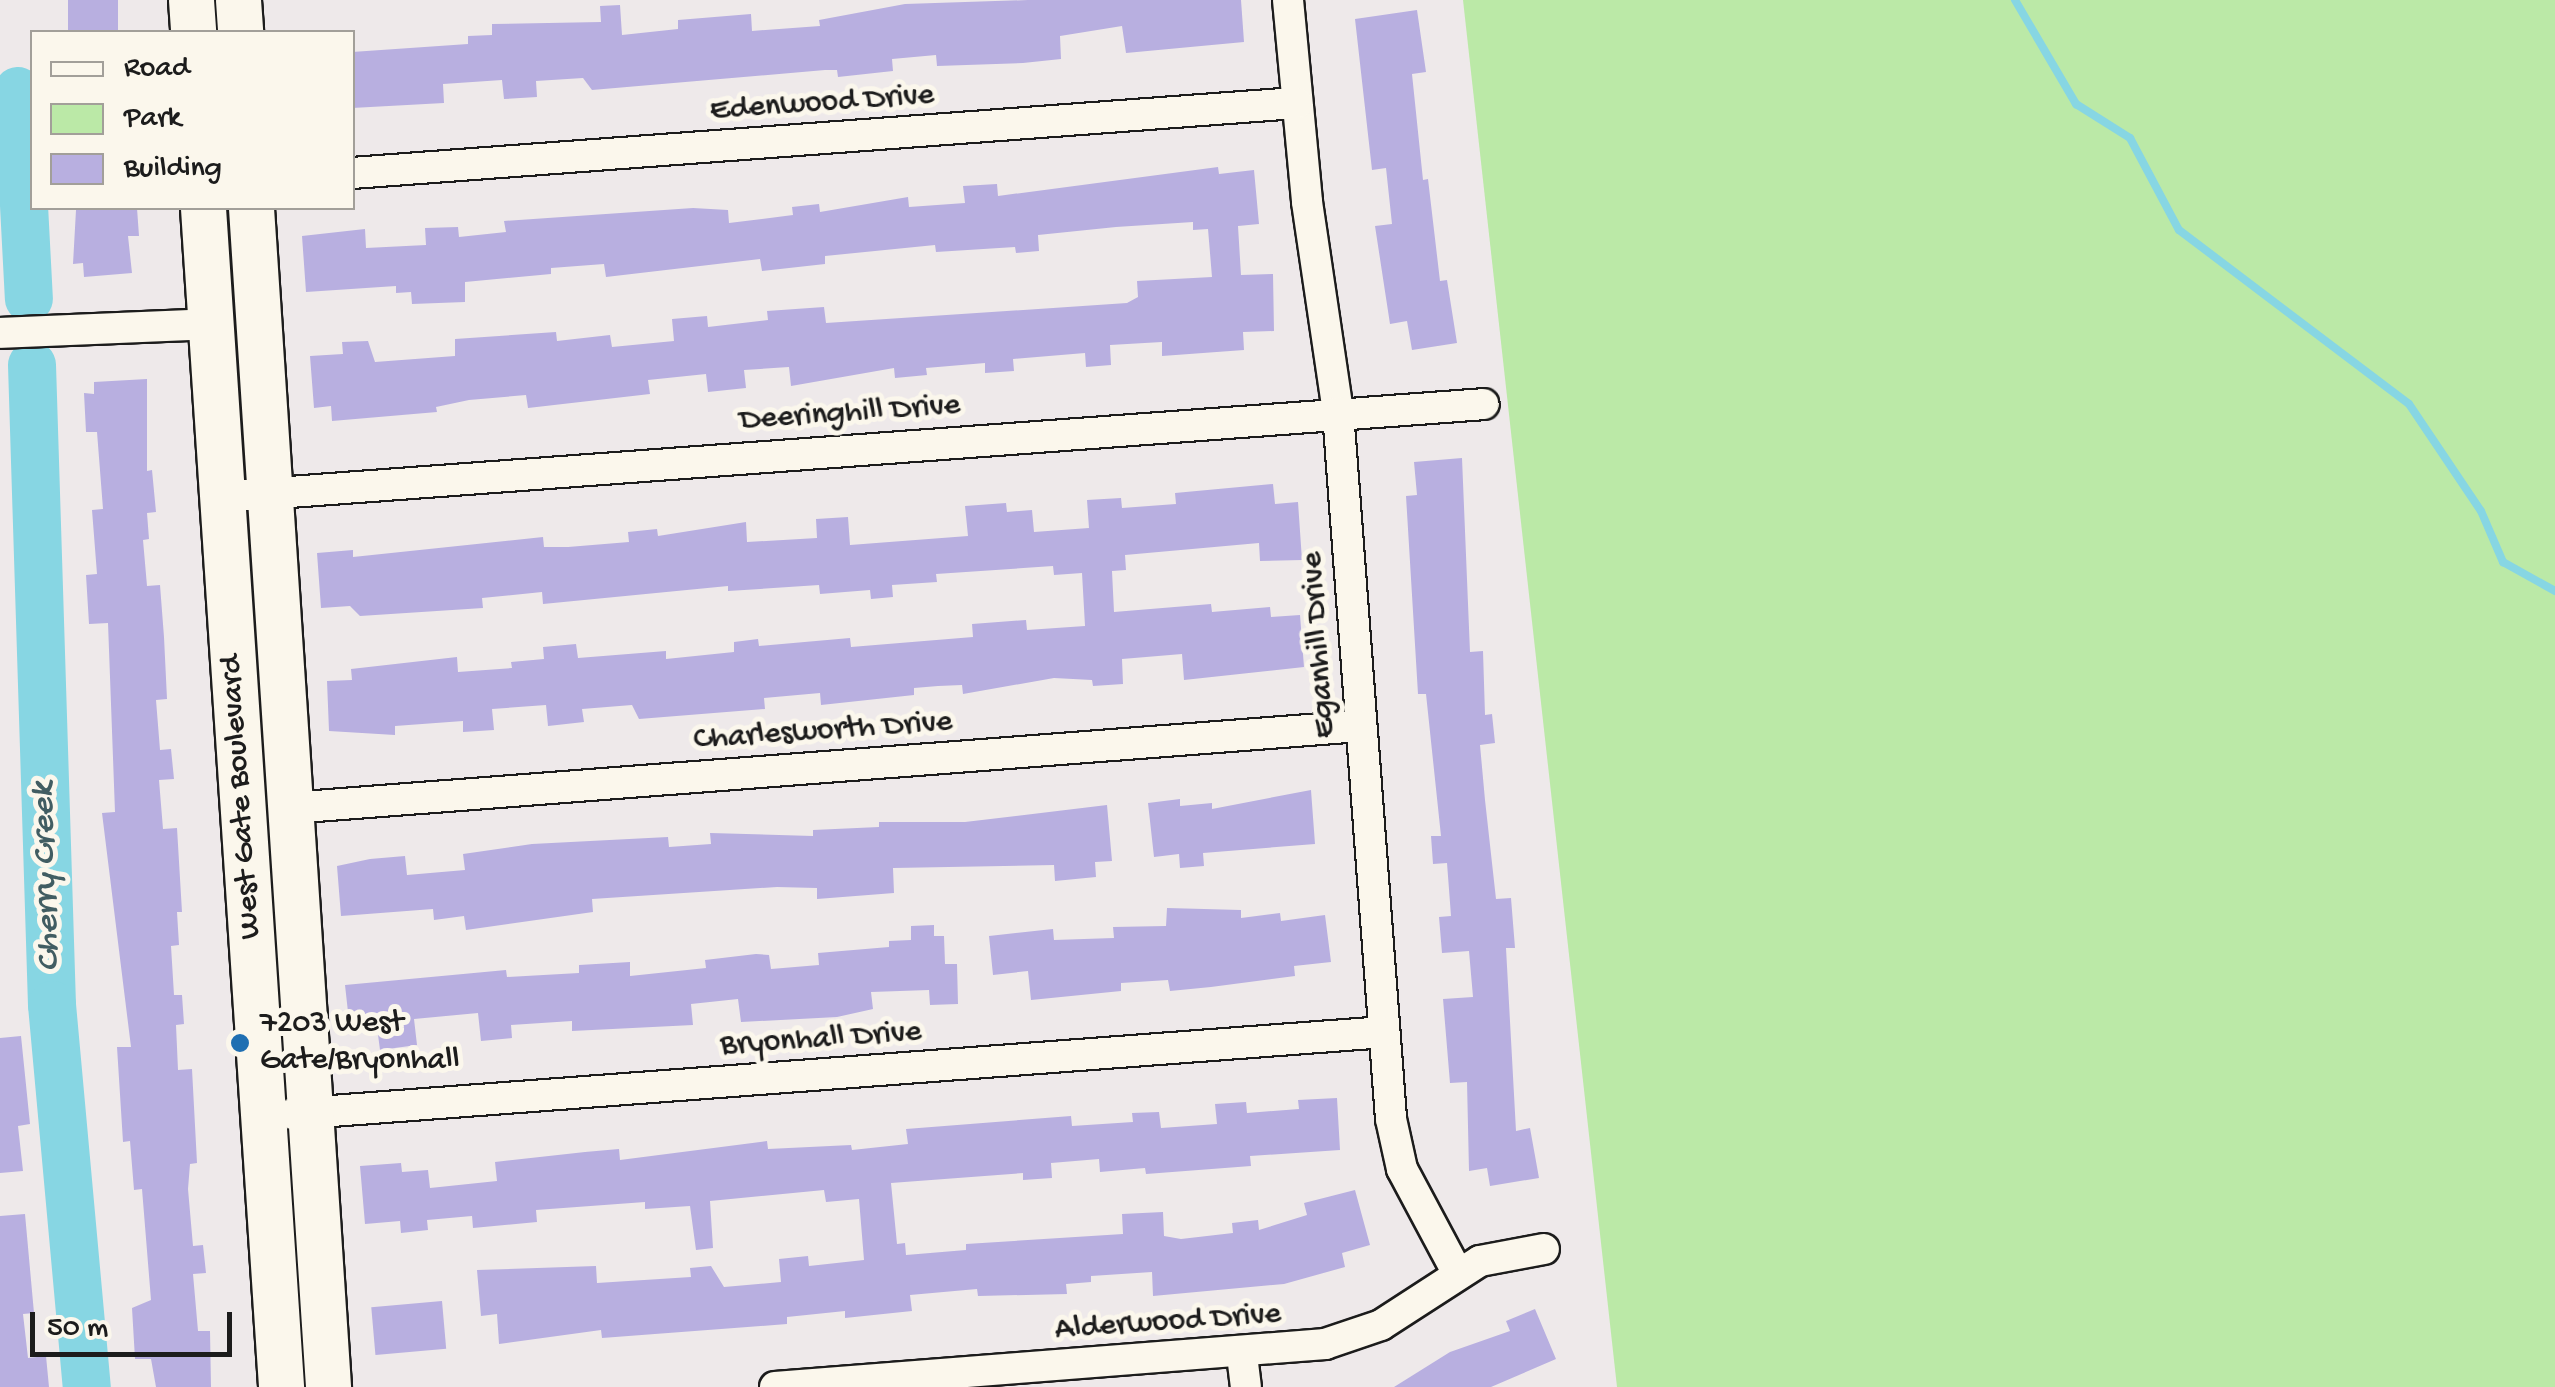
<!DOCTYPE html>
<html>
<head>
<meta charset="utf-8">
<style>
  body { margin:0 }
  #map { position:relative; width:2555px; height:1387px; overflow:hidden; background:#eee9ea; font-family:"Gochi Hand",sans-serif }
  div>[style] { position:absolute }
  .green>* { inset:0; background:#bbe9a7 }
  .stream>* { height:8px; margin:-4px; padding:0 4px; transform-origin:4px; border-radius:4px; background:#87d6e3 }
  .river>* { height:48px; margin:-24px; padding:0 24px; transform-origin:24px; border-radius:24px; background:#87d6e3 }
  .building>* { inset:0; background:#b8afe0; transform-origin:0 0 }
  .roads { filter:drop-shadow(2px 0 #1c1c1c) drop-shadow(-2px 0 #1c1c1c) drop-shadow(0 2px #1c1c1c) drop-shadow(0 -2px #1c1c1c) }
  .minor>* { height:30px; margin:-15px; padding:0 15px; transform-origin:15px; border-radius:15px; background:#fbf7ec }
  .secondary>* { height:45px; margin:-22.5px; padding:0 22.5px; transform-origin:22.5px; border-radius:22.5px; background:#fbf7ec }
  .dots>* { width:28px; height:28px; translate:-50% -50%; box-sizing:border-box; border:5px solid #fbf7ec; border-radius:50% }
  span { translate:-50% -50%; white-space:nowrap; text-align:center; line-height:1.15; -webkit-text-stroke:10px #fbf7ec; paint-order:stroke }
  .street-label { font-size:32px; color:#1c1c1c }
  .poi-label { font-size:32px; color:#1c1c1c }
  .left { translate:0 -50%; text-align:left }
  .water-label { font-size:35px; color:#415d62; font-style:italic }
  .legend { position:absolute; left:30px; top:30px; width:325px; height:180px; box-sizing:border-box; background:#fbf7ec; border:2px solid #a29f99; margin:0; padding:12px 18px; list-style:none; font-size:30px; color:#1c1c1c }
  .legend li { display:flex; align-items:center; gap:20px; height:50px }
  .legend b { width:50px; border:2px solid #a29f99 }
  .scale { position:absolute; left:30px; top:1312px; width:202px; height:45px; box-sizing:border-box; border:5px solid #1c1c1c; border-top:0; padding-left:12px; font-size:30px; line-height:35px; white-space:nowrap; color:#1c1c1c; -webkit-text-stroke:8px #fbf7ec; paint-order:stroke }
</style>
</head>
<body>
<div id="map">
  <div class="green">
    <div style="clip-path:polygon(1463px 0,2555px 0,2555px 1387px,1617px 1387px)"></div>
  </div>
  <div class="stream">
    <div style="left:2015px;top:0;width:121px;rotate:59.6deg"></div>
    <div style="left:2076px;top:104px;width:64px;rotate:32.2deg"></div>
    <div style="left:2130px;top:138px;width:104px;rotate:62deg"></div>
    <div style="left:2179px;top:230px;width:288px;rotate:37.1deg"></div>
    <div style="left:2409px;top:404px;width:129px;rotate:56.1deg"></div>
    <div style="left:2481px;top:511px;width:56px;rotate:66.7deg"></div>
    <div style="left:2503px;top:562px;width:60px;rotate:29.1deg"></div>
  </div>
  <div class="river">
    <div style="left:18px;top:91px;width:208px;rotate:87deg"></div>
    <div style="left:32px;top:365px;width:640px;rotate:88.21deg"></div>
    <div style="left:52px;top:1005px;width:384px;rotate:84.8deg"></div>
  </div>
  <div class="building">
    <div style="left:68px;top:0;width:50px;height:30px"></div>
    <div style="clip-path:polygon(1028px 0,1241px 0,1244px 42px,1126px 53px,1122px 26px,1060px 36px,1061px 59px,1023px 63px,937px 66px,936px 55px,892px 59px,893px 71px,838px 77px,837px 70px,825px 70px,592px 90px,583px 78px,536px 81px,537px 97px,504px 99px,502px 80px,443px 84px,444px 103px,352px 108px,352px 52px,468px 44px,468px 36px,492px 35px,492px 24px,601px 22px,600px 6px,620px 5px,622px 35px,678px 29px,678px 20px,751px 14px,752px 31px,820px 26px,819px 20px,905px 4px)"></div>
    <div style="clip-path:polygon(1417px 10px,1426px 72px,1412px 74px,1423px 180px,1428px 179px,1440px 281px,1447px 280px,1457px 343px,1412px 350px,1407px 321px,1390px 324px,1375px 226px,1392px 224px,1386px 168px,1372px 170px,1355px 19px)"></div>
    <div style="clip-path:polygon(1218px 167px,1219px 174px,1254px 170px,1259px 224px,1238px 226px,1241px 275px,1273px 274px,1274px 331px,1243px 332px,1244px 350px,1162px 356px,1162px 342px,1110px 345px,1111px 365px,1086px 367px,1085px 353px,1013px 359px,1014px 371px,985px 373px,985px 363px,926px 368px,927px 375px,895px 378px,894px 368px,791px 386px,789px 367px,744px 370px,746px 388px,708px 392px,706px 374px,648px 380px,650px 394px,528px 408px,526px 395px,469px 400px,436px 407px,437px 412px,332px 421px,331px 406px,314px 408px,310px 356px,343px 354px,342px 342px,368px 341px,375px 362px,455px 356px,455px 339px,556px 332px,557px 341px,610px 335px,612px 347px,674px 341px,672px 319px,707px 316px,708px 327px,768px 320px,767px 311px,824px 307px,826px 323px,1127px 303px,1138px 297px,1137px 281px,1212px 277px,1208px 229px,1193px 230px,1193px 222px,1116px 227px,1038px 235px,1039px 251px,1016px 253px,1015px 247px,936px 252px,935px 245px,825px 256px,825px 264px,762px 271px,760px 259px,606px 277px,604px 264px,551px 268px,551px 274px,465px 282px,465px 302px,412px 304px,411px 292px,396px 293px,396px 286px,306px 292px,302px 236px,365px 229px,366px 248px,426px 245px,425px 228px,458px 227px,459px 237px,506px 232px,504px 221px,693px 208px,728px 210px,729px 223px,793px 215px,792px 207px,819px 204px,820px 212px,908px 197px,909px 207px,965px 203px,963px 186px,997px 184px,998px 196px)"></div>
    <div style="clip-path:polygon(137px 208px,139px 236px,128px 236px,132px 273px,84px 277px,83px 263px,73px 264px,76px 210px)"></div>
    <div style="clip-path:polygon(147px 379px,147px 471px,152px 470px,156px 512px,147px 513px,149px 539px,143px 540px,147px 586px,160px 585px,164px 637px,167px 699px,156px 700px,160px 750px,171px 749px,174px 779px,159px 780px,163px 829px,177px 828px,182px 912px,177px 912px,179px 945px,171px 946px,174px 995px,182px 995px,184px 1024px,176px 1025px,178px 1070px,192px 1069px,197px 1163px,190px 1164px,188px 1189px,193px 1246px,203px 1245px,206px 1273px,193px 1274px,198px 1331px,210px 1331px,211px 1387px,156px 1387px,151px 1359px,135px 1359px,132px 1308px,151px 1300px,142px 1189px,134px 1190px,130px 1141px,123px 1142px,117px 1047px,131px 1047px,102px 813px,115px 812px,108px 623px,89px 624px,86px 575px,97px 574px,92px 510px,103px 509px,97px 432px,86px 432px,84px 393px,94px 394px,94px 382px)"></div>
    <div style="clip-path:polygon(1462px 458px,1470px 652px,1483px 651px,1485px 715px,1492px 714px,1495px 743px,1480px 745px,1485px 800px,1496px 899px,1511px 898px,1515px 948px,1506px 948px,1516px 1131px,1530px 1128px,1539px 1178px,1490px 1186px,1487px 1168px,1469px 1171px,1467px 1082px,1450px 1083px,1443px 999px,1473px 997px,1469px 951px,1442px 953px,1439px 917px,1451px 916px,1447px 863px,1433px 864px,1431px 836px,1441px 836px,1426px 694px,1418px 694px,1406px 496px,1417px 495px,1414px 462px)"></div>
    <div style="clip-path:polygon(1273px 484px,1275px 504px,1298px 502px,1302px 560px,1260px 561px,1259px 543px,1125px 555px,1126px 570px,1112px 571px,1114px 612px,1211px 604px,1212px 612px,1270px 607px,1271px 617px,1300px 615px,1304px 667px,1184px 680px,1182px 654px,1122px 659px,1123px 684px,1093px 686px,1092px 680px,1054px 678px,963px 694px,962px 685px,938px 686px,914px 688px,914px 695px,821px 705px,820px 693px,764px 698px,765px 709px,639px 719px,632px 705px,582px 709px,584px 722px,548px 726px,546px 705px,492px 709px,494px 730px,463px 732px,463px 721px,395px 726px,395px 735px,329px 731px,327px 681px,352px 680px,351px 669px,457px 657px,458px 672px,512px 668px,511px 662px,544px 659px,543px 647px,576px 644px,578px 658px,666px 651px,666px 659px,734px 652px,734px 642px,758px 639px,759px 646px,850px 638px,851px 647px,973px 637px,972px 624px,1026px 620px,1027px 630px,1085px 626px,1082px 573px,1054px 575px,1053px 566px,936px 574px,937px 582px,892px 585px,893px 597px,871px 599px,870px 590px,820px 594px,819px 585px,728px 591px,728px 586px,543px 604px,542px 592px,482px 598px,483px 608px,360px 616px,350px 606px,321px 608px,317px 553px,353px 550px,353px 557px,543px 537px,544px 547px,568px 547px,629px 542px,628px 532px,657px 529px,658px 536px,746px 522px,747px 542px,817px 538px,816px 519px,848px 517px,850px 545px,968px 536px,965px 506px,1006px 503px,1007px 512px,1032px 510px,1034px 532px,1089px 528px,1087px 500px,1121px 498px,1122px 508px,1176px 504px,1175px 493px)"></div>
    <div style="clip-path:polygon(1311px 790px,1315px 844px,1203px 853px,1204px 866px,1180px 868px,1179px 854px,1154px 857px,1148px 803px,1180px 799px,1180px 806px,1212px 803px,1212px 809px)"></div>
    <div style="clip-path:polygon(1107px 805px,1112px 861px,1095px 862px,1096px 877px,1055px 881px,1054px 865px,893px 868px,894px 893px,817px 899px,817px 888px,777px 887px,592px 899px,593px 912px,466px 930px,464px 916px,434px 920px,433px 909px,341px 916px,337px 866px,370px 859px,405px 856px,407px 875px,465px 870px,463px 854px,532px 844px,668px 837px,669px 847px,711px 844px,710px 833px,813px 836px,813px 830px,879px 827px,879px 822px,965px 822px)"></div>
    <div style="clip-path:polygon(1167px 908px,1241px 910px,1241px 918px,1280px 913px,1281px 921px,1325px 915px,1331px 962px,1294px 966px,1295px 976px,1211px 987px,1170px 991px,1168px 980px,1121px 983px,1121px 991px,1031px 1000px,1028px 971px,993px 975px,989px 936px,1053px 929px,1054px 940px,1114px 938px,1113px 927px,1166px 926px)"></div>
    <div style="clip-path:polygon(934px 925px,934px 936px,944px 936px,945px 964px,957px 964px,958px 1004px,930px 1005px,929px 990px,871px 992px,873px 1009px,837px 1017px,741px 1022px,738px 999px,691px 1004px,693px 1025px,572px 1031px,572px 1021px,511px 1025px,512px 1038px,481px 1041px,478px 1013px,414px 1019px,417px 1045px,380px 1050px,377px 1027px,350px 1030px,345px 985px,506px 970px,507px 977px,579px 973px,579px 965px,630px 962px,630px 976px,706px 968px,705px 960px,756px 954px,769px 955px,771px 969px,819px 965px,818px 953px,889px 947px,889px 941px,911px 940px,911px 926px)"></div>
    <div style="clip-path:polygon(21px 1036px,30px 1124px,18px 1126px,23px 1171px,0 1173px,0 1038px)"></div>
    <div style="clip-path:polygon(1337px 1098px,1340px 1150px,1250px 1156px,1251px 1166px,1146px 1174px,1145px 1168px,1100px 1172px,1099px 1159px,1051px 1163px,1052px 1178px,1023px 1180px,1023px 1173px,891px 1183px,897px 1244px,905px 1243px,906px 1255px,966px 1250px,966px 1244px,1123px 1234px,1122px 1214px,1163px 1212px,1164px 1236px,1181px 1239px,1233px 1233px,1232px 1223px,1258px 1220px,1259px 1230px,1307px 1215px,1304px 1203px,1355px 1190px,1370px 1245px,1342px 1253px,1345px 1267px,1284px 1284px,1153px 1296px,1152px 1272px,1091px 1276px,1091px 1282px,1066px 1284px,1067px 1294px,978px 1296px,977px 1289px,910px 1295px,912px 1311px,845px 1318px,845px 1311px,787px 1317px,787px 1324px,602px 1338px,601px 1330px,499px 1344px,497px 1314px,481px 1316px,477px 1270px,596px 1266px,597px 1283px,691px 1277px,690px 1268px,711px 1266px,724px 1287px,781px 1282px,779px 1259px,808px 1256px,809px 1266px,864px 1260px,859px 1199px,826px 1202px,824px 1190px,710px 1201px,713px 1248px,696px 1250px,690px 1206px,645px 1209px,645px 1202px,536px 1210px,537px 1222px,473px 1228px,472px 1216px,427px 1220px,428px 1230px,401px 1233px,400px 1221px,365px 1224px,360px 1166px,401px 1163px,402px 1172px,428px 1170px,430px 1188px,497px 1181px,495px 1162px,585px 1152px,619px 1149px,620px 1160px,767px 1141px,768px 1149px,851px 1145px,852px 1150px,908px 1144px,906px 1129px,1071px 1116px,1072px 1126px,1133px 1122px,1132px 1113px,1159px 1112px,1161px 1128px,1217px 1124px,1215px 1104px,1246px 1102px,1247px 1113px,1299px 1109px,1298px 1100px)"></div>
    <div style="clip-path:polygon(25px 1214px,34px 1313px,23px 1314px,28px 1358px,46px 1356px,49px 1387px,0 1387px,0 1216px)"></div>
    <div style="left:442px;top:1301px;width:48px;height:71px;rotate:85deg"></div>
    <div style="clip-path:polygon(1535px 1309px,1556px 1359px,1491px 1387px,1394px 1387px,1450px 1352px,1510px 1331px,1506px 1321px)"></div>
  </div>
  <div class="roads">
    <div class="minor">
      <div style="left:1288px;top:0;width:203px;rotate:84.6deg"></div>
      <div style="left:1307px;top:202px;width:212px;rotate:81.6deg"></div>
      <div style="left:1338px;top:412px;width:709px;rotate:85.71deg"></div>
      <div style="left:1391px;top:1119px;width:51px;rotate:77.6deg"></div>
      <div style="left:1402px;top:1169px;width:117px;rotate:61.9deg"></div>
      <div style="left:352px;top:173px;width:948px;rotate:-4.24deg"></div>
      <div style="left:0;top:333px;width:211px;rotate:-2.4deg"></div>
      <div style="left:222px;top:497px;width:1265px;rotate:-4.21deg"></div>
      <div style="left:290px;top:808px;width:1074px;rotate:-4.38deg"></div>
      <div style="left:292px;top:1114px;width:1095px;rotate:-4.29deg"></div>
      <div style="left:1242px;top:1355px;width:32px;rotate:83deg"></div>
      <div style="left:775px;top:1387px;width:552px;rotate:-4.47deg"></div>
      <div style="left:1325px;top:1344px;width:59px;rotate:-18.7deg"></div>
      <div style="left:1381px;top:1325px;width:118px;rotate:-32.9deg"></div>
      <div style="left:1480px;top:1261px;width:65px;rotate:-10.6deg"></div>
    </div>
    <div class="secondary">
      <div style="left:191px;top:0;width:32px;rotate:86deg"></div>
      <div style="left:238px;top:0;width:32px;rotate:86deg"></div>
      <div style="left:203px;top:208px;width:1182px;rotate:86.21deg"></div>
      <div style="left:251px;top:208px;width:1182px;rotate:86.26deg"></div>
    </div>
  </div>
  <div class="dots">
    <div style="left:240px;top:1043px;background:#1f6fb2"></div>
  </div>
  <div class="street-label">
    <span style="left:822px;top:104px;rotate:-4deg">Edenwood Drive</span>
    <span style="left:850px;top:414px;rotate:-4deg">Deeringhill Drive</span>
    <span style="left:1320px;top:645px;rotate:-94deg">Eganhill Drive</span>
    <span style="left:823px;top:732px;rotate:-4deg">Charlesworth Drive</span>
    <span style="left:242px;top:797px;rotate:-94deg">West Gate Boulevard</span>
    <span style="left:821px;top:1040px;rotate:-4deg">Bryonhall Drive</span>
    <span style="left:1168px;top:1323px;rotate:-4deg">Alderwood Drive</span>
  </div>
  <div class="poi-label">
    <span class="left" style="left:260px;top:1043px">7203 West<br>Gate/Bryonhall</span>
  </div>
  <div class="water-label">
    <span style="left:48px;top:877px;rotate:-92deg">Cherry Creek</span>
  </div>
  <ul class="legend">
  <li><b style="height:12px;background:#fbf7ec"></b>Road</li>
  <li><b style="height:28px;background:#bbe9a7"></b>Park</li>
  <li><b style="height:28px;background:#b8afe0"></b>Building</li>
  </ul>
  <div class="scale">50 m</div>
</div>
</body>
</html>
